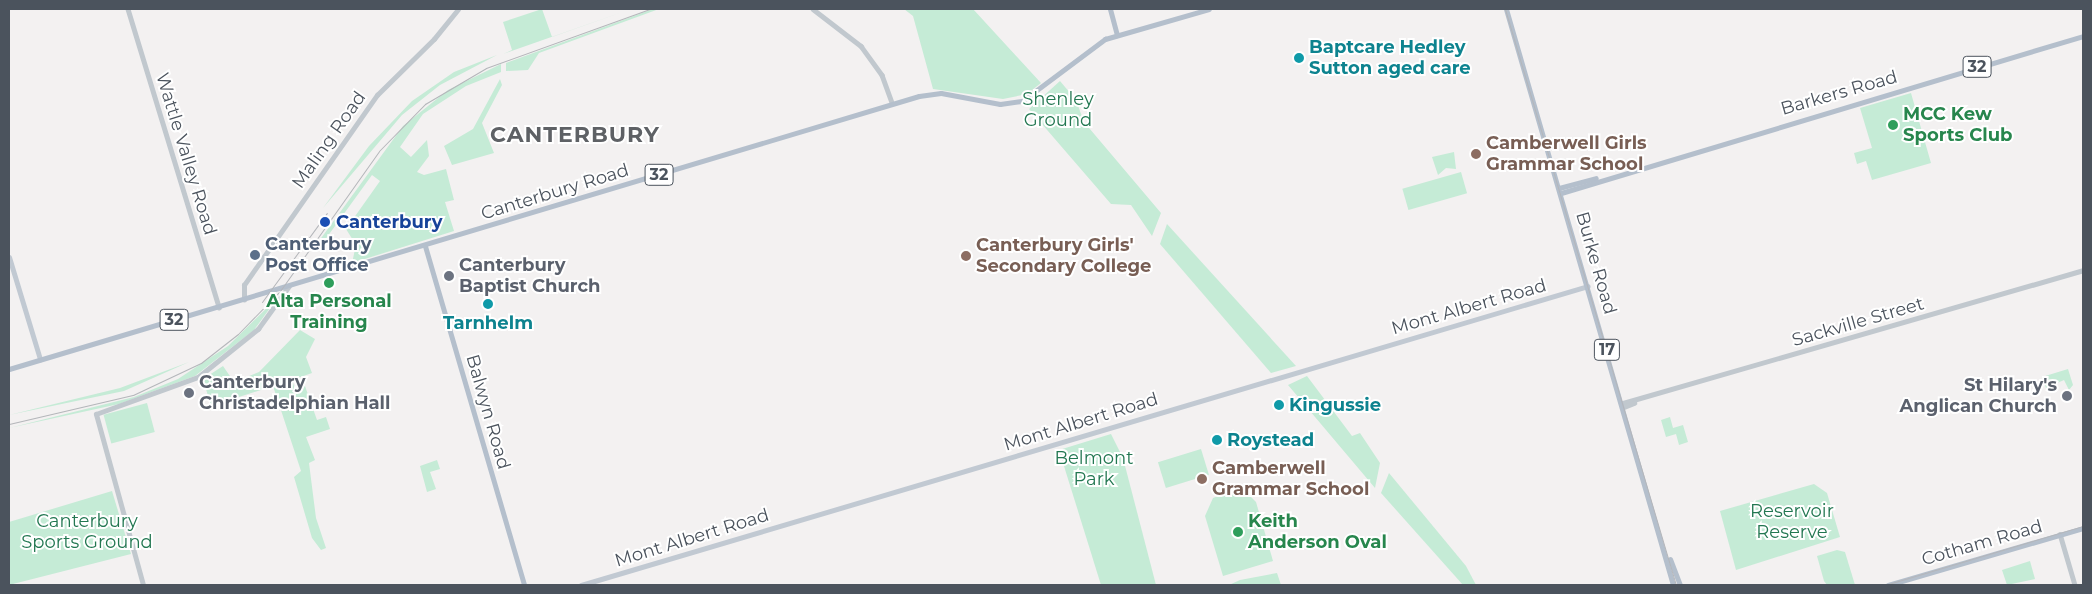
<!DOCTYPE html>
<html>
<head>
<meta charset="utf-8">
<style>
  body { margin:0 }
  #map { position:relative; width:2092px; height:594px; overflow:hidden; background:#f3f1f1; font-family:Montserrat,sans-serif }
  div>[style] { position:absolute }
  .green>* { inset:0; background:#c5ebd6; transform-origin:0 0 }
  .tertiary>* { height:4.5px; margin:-2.25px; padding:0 2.25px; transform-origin:2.25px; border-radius:2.25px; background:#c1c8ce }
  .secondary>* { height:5px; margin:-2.5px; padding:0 2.5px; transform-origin:2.5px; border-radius:2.5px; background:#c1c9d2 }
  .primary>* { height:5px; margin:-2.5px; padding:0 2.5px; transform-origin:2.5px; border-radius:2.5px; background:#b4bfcc }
  .tram>* { height:1px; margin:-0.5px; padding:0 0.5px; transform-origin:0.5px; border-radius:0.5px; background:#b4b6ba }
  .rail>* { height:1px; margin:-0.5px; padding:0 0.5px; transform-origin:0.5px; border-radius:0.5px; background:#b4b6ba }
  .dots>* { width:14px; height:14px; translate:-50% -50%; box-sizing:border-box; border:2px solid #fff; border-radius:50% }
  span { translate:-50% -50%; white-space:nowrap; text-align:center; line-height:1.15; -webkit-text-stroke:4px #fff; paint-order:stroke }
  .shield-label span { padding:1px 4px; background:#fff; border:1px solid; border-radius:4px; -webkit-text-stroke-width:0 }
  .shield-label { font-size:16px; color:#4b535d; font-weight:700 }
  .culture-label { font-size:18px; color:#0d838f; font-weight:700 }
  .left { translate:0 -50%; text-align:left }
  .street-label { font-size:18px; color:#4b535d }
  .park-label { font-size:18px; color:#227751 }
  .leisure-label { font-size:18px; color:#27864d; font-weight:700 }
  .education-label { font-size:18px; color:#785e54; font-weight:700 }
  .transit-label { font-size:18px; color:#164399; font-weight:700 }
  .service-label { font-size:18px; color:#4e5e75; font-weight:700 }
  .worship-label { font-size:18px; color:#5b616d; font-weight:700 }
  .right { translate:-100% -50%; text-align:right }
  .district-label { font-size:22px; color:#5e6165; font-weight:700; letter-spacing:1px }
  .frame { position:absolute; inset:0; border:10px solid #4b535d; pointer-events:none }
</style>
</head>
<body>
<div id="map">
  <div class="green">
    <div style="clip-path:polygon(542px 9px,552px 37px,631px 9px,503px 54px,512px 50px,503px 22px)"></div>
    <div style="clip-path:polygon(653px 9px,659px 9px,539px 53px,528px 70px,506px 71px,506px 63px)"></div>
    <div style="clip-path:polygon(904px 9px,973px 9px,1041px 83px,1027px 94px,1003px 99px,933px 89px,913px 16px)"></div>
    <div style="clip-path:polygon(497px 55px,440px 85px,402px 115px,323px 208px,369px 146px,412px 101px,454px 72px)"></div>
    <div style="clip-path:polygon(501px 64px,501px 72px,466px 86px,423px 114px,400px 147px,411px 157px,427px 140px,429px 156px,417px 172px,424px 175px,446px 169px,454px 200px,445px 202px,454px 231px,352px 263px,356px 245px,346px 229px,380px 181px,372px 175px,322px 244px,319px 241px,403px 126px,448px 90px)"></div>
    <div style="clip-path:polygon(500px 79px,502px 85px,482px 123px,494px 153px,452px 165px,444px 146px,473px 129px)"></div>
    <div style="clip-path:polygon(1060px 81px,1076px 100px,1084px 122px,1161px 213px,1152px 236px,1131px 205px,1111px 204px,1029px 109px)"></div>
    <div style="clip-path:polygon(1911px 93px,1931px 163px,1872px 180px,1866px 161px,1857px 164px,1854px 153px,1872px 148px,1860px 108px)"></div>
    <div style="clip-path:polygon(1454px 152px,1456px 169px,1446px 168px,1438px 175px,1432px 157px)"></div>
    <div style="left:1461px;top:172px;width:22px;height:61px;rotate:74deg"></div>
    <div style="clip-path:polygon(1167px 224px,1296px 366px,1271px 373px,1160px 244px)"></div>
    <div style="clip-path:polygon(278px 297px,254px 330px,195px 376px,119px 404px,9px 428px,134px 397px,178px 379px,228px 346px)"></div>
    <div style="clip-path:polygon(300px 330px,315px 339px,306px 357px,312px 373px,292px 380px,295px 389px,305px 386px,317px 420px,326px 417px,330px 429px,306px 437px,315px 460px,309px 463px,316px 518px,326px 548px,321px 550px,312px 538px,294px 477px,301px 471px,273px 386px,211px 406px,203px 379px,223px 366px,234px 382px,259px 372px)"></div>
    <div style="clip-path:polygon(189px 362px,124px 391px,9px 415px,120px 388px)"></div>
    <div style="clip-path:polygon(2068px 369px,2073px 385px,2069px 390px,2064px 380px,2046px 388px,2042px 377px)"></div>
    <div style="clip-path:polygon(1307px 376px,1352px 436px,1360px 433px,1380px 463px,1375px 488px,1288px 385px)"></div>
    <div style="left:147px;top:403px;width:30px;height:45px;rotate:75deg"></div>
    <div style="clip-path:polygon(1670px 417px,1673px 428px,1683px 425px,1688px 442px,1679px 445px,1676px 434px,1666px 437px,1661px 420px)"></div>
    <div style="clip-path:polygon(1111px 434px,1123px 458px,1156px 585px,1101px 585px,1059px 450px)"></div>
    <div style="left:1201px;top:449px;width:27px;height:45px;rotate:73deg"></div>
    <div style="clip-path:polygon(437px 460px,440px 469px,430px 472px,436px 489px,427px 492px,420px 466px)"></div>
    <div style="clip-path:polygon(1389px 473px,1466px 566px,1476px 585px,1463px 585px,1381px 493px)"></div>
    <div style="clip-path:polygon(1814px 484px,1827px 493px,1840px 537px,1736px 570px,1720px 511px)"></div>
    <div style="clip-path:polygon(1234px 490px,1247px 493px,1256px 502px,1273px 561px,1223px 576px,1205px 516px,1213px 498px)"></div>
    <div style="clip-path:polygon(112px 491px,131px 554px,9px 585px,9px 522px)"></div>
    <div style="clip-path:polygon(1837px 550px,1845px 552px,1855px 585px,1827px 585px,1824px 581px,1817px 556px)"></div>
    <div style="clip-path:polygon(2030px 561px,2035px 579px,2007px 585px,2002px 570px)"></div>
    <div style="clip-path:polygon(1277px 573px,1281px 585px,1229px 585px,1240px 580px)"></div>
  </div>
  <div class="tertiary">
    <div style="left:128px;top:9px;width:312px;rotate:73deg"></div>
    <div style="left:813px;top:9px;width:61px;rotate:37.6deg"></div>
    <div style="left:861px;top:46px;width:36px;rotate:54deg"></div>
    <div style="left:882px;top:75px;width:30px;rotate:70deg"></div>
    <div style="left:244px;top:300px;width:15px;rotate:-90deg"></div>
    <div style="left:244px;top:285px;width:232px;rotate:-55deg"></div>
    <div style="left:377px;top:95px;width:80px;rotate:-44.5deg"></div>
    <div style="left:434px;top:39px;width:38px;rotate:-51deg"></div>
    <div style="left:1623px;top:403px;width:479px;rotate:-16.1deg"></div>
    <div style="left:1624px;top:407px;width:11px;rotate:-22deg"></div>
    <div style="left:2060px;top:534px;width:53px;rotate:73.6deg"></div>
    <div style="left:143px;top:585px;width:177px;rotate:-105.4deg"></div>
    <div style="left:96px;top:414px;width:109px;rotate:-19.9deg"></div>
    <div style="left:198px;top:377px;width:77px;rotate:-38.7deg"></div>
    <div style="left:258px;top:329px;width:53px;rotate:-54.2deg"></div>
  </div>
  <div class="secondary">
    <div style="left:9px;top:257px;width:107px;rotate:73.1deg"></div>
    <div style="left:581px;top:585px;width:1050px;rotate:-16.54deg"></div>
  </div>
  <div class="primary">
    <div style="left:1110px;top:9px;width:27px;rotate:75deg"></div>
    <div style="left:1506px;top:9px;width:600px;rotate:73.83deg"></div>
    <div style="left:1559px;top:188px;width:38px;rotate:-15deg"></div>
    <div style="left:1561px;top:193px;width:545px;rotate:-16.74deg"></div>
    <div style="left:425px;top:246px;width:353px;rotate:73.7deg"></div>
    <div style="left:9px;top:369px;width:950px;rotate:-16.7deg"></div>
    <div style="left:919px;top:96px;width:22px;rotate:-8deg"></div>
    <div style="left:941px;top:93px;width:60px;rotate:10.6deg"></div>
    <div style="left:1000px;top:104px;width:22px;rotate:-8deg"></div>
    <div style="left:1022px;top:101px;width:104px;rotate:-36.8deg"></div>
    <div style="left:1105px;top:39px;width:108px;rotate:-16.1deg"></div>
    <div style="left:1670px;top:559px;width:28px;rotate:69deg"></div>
    <div style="left:1888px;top:585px;width:203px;rotate:-16.3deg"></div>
  </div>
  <div class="tram">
    <div style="left:1505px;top:9px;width:601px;rotate:73.47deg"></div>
    <div style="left:1885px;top:585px;width:207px;rotate:-16.6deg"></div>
  </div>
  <div class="rail">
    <div style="left:262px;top:302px;width:110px;rotate:-53.9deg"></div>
    <div style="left:9px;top:424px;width:127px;rotate:-13.2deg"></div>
    <div style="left:133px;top:395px;width:75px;rotate:-25.2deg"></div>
    <div style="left:201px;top:363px;width:47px;rotate:-38.1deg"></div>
    <div style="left:238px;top:334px;width:60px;rotate:-45.7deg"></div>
    <div style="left:280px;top:291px;width:171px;rotate:-54.7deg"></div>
    <div style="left:379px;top:151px;width:66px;rotate:-45.6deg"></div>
    <div style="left:425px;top:104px;width:71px;rotate:-30.5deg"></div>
    <div style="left:486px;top:68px;width:174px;rotate:-19.8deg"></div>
  </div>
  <div class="dots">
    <div style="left:1299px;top:58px;background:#0f9aa8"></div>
    <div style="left:1893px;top:125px;background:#2e9e5b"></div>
    <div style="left:1476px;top:154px;background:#8d6e63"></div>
    <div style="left:325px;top:222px;background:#1a4fb4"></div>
    <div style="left:255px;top:255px;background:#5c6f8a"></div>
    <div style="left:966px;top:256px;background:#8d6e63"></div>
    <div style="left:449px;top:276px;background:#6b7280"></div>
    <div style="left:329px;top:283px;background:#2e9e5b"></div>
    <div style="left:488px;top:304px;background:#0f9aa8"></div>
    <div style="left:189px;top:393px;background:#6b7280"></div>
    <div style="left:2067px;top:396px;background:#6b7280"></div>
    <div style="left:1279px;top:405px;background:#0f9aa8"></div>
    <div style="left:1217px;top:440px;background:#0f9aa8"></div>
    <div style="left:1202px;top:479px;background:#8d6e63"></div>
    <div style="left:1238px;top:532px;background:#2e9e5b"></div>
  </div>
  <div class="shield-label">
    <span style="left:1977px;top:67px">32</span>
    <span style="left:659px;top:175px">32</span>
    <span style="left:174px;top:320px">32</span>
    <span style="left:1607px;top:350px">17</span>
  </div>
  <div class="culture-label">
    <span class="left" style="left:1309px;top:58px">Baptcare Hedley<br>Sutton aged care</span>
    <span style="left:488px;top:323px">Tarnhelm</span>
    <span class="left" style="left:1289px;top:405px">Kingussie</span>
    <span class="left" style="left:1227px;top:440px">Roystead</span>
  </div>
  <div class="street-label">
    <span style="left:1839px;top:93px;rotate:-16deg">Barkers Road</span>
    <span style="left:329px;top:140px;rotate:-55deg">Maling Road</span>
    <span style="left:186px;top:154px;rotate:73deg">Wattle Valley Road</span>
    <span style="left:555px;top:192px;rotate:-17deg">Canterbury Road</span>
    <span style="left:1596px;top:263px;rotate:74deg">Burke Road</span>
    <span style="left:1469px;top:307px;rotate:-16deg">Mont Albert Road</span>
    <span style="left:1858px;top:322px;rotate:-16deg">Sackville Street</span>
    <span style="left:488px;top:412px;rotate:74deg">Balwyn Road</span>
    <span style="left:1081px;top:422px;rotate:-17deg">Mont Albert Road</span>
    <span style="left:692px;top:538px;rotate:-17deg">Mont Albert Road</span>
    <span style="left:1982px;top:543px;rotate:-16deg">Cotham Road</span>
  </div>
  <div class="park-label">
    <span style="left:1058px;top:110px">Shenley<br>Ground</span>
    <span style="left:1094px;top:469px">Belmont<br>Park</span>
    <span style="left:1792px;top:522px">Reservoir<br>Reserve</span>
    <span style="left:87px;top:532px">Canterbury<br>Sports Ground</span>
  </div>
  <div class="leisure-label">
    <span class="left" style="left:1903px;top:125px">MCC Kew<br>Sports Club</span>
    <span style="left:329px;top:312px">Alta Personal<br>Training</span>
    <span class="left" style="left:1248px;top:532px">Keith<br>Anderson Oval</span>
  </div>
  <div class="education-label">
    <span class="left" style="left:1486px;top:154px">Camberwell Girls<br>Grammar School</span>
    <span class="left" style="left:976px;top:256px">Canterbury Girls'<br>Secondary College</span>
    <span class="left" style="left:1212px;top:479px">Camberwell<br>Grammar School</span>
  </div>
  <div class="transit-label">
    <span class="left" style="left:336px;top:222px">Canterbury</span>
  </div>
  <div class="service-label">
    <span class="left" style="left:265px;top:255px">Canterbury<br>Post Office</span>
  </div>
  <div class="worship-label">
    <span class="left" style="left:459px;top:276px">Canterbury<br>Baptist Church</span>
    <span class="left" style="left:199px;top:393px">Canterbury<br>Christadelphian Hall</span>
    <span class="right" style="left:2057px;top:396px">St Hilary's<br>Anglican Church</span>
  </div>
  <div class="district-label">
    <span style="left:575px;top:135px">CANTERBURY</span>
  </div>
  <div class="frame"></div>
</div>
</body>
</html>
